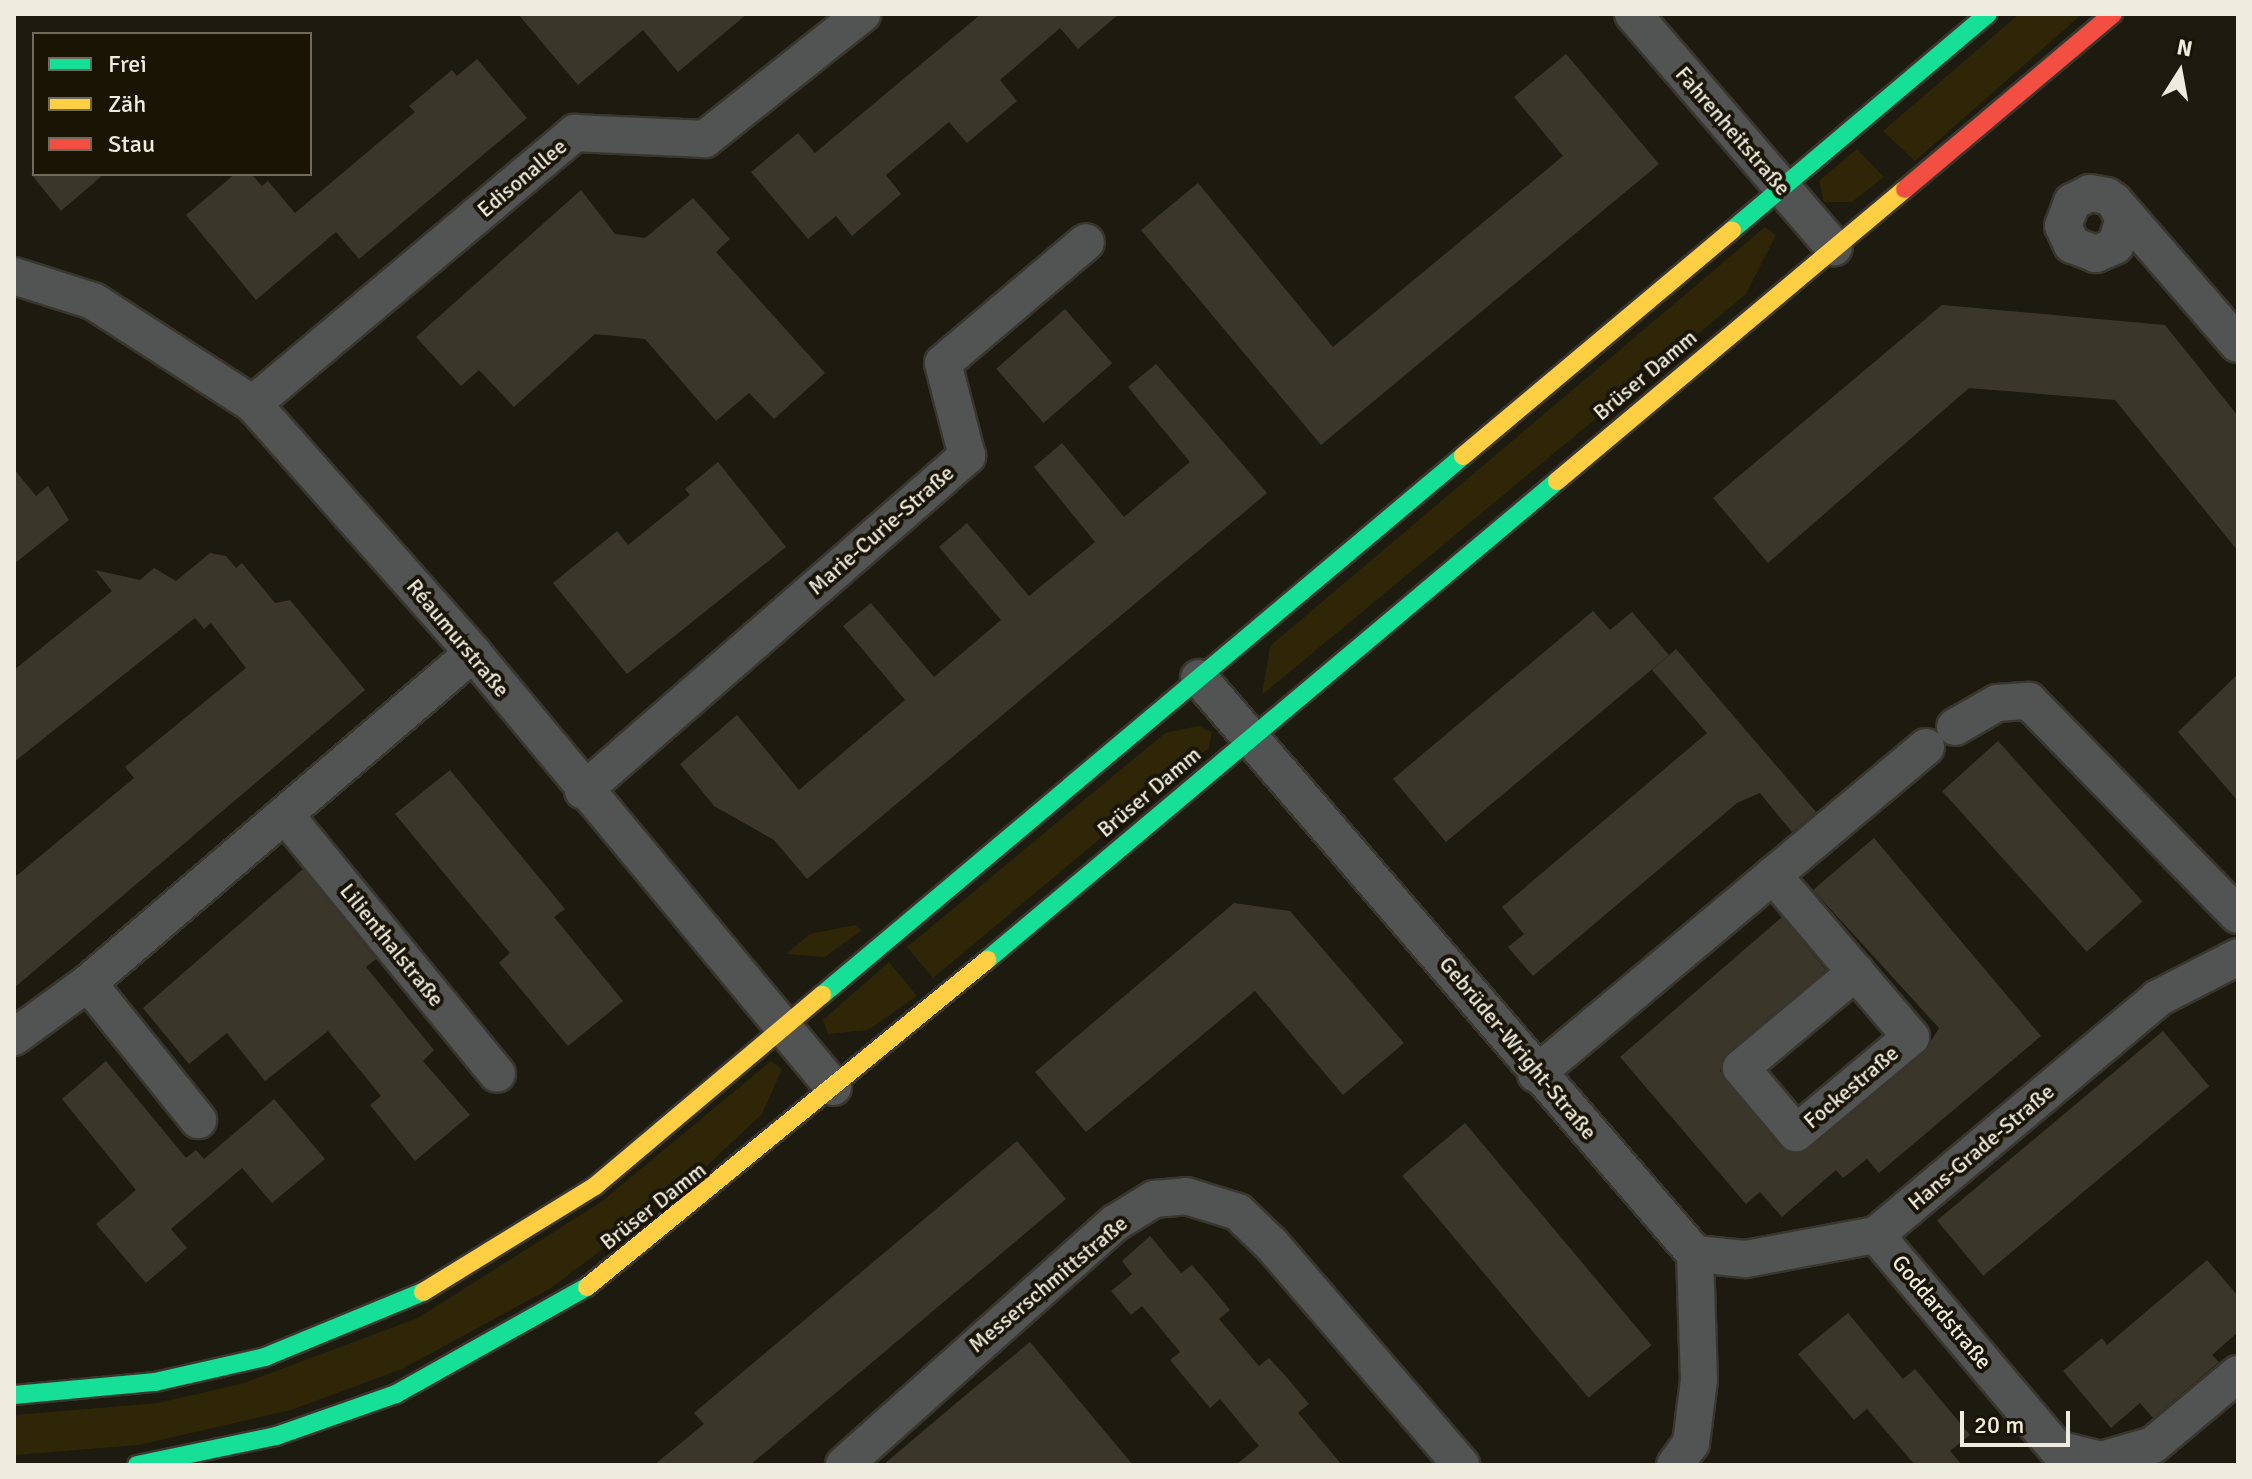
<!DOCTYPE html>
<html>
<head>
<meta charset="utf-8">
<style>
  body { margin:0 }
  #map { position:relative; width:2252px; height:1479px; overflow:hidden; background:#1d1a10; font-family:Signika,sans-serif }
  div>[style] { position:absolute }
  .green>* { inset:0; background:#2e2607 }
  .building>* { inset:0; background:#3a372a; transform-origin:0 0 }
  .roads { filter:drop-shadow(2px 0 #39362e) drop-shadow(-2px 0 #39362e) drop-shadow(0 2px #39362e) drop-shadow(0 -2px #39362e) }
  .street>* { height:36px; margin:-18px; padding:0 18px; transform-origin:18px; border-radius:18px; background:#525353 }
  .fast>* { height:18px; margin:-9px; padding:0 9px; transform-origin:9px; border-radius:9px; background:#16e098 }
  .slow>* { height:18px; margin:-9px; padding:0 9px; transform-origin:9px; border-radius:9px; background:#ffcf43 }
  .jam>* { height:18px; margin:-9px; padding:0 9px; transform-origin:9px; border-radius:9px; background:#f24e42 }
  span { translate:-50% -50%; white-space:nowrap; text-align:center; line-height:1.15; -webkit-text-stroke:8px #191404; paint-order:stroke }
  .street-label { font-size:22px; color:#eeebdf }
  .frame { position:absolute; inset:0; border:16px solid #eeebdf; pointer-events:none }
  .legend { position:absolute; left:32px; top:32px; width:280px; height:144px; box-sizing:border-box; background:#191404; border:2px solid #6e6a5c; margin:0; padding:10px 14px; list-style:none; font-size:24px; color:#eeebdf }
  .legend li { display:flex; align-items:center; gap:16px; height:40px }
  .legend b { width:40px; border:2px solid #6e6a5c }
  .north { position:absolute; left:2140px; top:32px; width:80px; height:80px; -webkit-text-stroke:6px #191404; paint-order:stroke; rotate:11deg; font-size:22px; font-weight:700; line-height:32px; text-align:center; color:#eeebdf }
  .north::after { content:''; display:block; margin:auto; width:28px; height:36px; background:#eeebdf; clip-path:polygon(50% 0,100% 100%,50% 72%,0 100%) }
  .scale { position:absolute; left:1960px; top:1411px; width:110px; height:36px; box-sizing:border-box; border:4px solid #eeebdf; border-top:0; padding-left:10px; font-size:24px; line-height:28px; white-space:nowrap; color:#eeebdf; -webkit-text-stroke:6px #191404; paint-order:stroke }
</style>
</head>
<body>
<div id="map">
  <div class="green">
    <div style="clip-path:polygon(2019px 14px,2082px 14px,1915px 161px,1883px 131px)"></div>
    <div style="clip-path:polygon(1857px 149px,1884px 177px,1852px 202px,1824px 202px,1819px 181px)"></div>
    <div style="clip-path:polygon(1765px 227px,1776px 235px,1746px 294px,1262px 695px,1270px 646px)"></div>
    <div style="clip-path:polygon(1198px 726px,1212px 732px,1209px 748px,933px 978px,907px 947px,1165px 733px)"></div>
    <div style="clip-path:polygon(855px 925px,862px 930px,825px 957px,786px 954px,810px 934px)"></div>
    <div style="clip-path:polygon(889px 962px,917px 996px,868px 1030px,828px 1034px,823px 1020px)"></div>
    <div style="clip-path:polygon(771px 1061px,782px 1069px,762px 1114px,681px 1190px,551px 1288px,402px 1369px,291px 1410px,139px 1445px,14px 1455px,14px 1415px,158px 1403px,244px 1383px,418px 1318px,601px 1202px)"></div>
  </div>
  <div class="building">
    <div style="clip-path:polygon(518px 14px,747px 14px,678px 72px,643px 30px,578px 85px)"></div>
    <div style="clip-path:polygon(981px 14px,1119px 14px,1078px 49px,1060px 28px,1000px 80px,1017px 101px,967px 143px,949px 122px,886px 175px,901px 194px,852px 236px,836px 216px,808px 239px,751px 172px,798px 133px,815px 153px)"></div>
    <div style="clip-path:polygon(1566px 54px,1659px 164px,1321px 445px,1141px 230px,1198px 183px,1333px 347px,1563px 156px,1514px 97px)"></div>
    <div style="clip-path:polygon(477px 59px,527px 118px,359px 259px,336px 232px,256px 300px,186px 215px,235px 174px,251px 174px,262px 186px,268px 181px,295px 213px,415px 112px,409px 106px,452px 70px,457px 76px)"></div>
    <div style="clip-path:polygon(31px 174px,104px 174px,61px 211px)"></div>
    <div style="clip-path:polygon(581px 190px,615px 234px,645px 238px,693px 198px,730px 239px,716px 252px,825px 373px,774px 419px,749px 393px,716px 421px,645px 339px,595px 334px,514px 407px,479px 370px,461px 386px,416px 337px)"></div>
    <div style="clip-path:polygon(1942px 305px,2165px 325px,2238px 416px,2238px 551px,2115px 400px,1969px 388px,1768px 563px,1713px 498px)"></div>
    <div style="left:1065px;top:309px;width:72px;height:91px;rotate:49deg"></div>
    <div style="clip-path:polygon(1156px 364px,1267px 493px,807px 879px,774px 840px,714px 806px,680px 764px,737px 715px,799px 790px,905px 700px,843px 626px,871px 603px,934px 677px,1001px 620px,939px 547px,967px 523px,1029px 596px,1095px 542px,1034px 467px,1062px 443px,1124px 517px,1190px 462px,1128px 387px)"></div>
    <div style="clip-path:polygon(718px 462px,786px 547px,627px 674px,553px 583px,617px 531px,628px 545px,690px 495px,685px 489px)"></div>
    <div style="clip-path:polygon(14px 469px,36px 496px,48px 486px,69px 520px,14px 564px)"></div>
    <div style="clip-path:polygon(210px 553px,226px 556px,236px 568px,242px 563px,275px 603px,290px 600px,365px 690px,14px 988px,14px 878px,134px 778px,125px 767px,246px 668px,211px 623px,204px 629px,195px 618px,14px 762px,14px 670px,112px 591px,95px 570px,140px 580px,154px 568px,176px 581px)"></div>
    <div style="clip-path:polygon(1593px 611px,1610px 630px,1632px 612px,1669px 655px,1446px 842px,1393px 779px)"></div>
    <div style="clip-path:polygon(1676px 649px,1816px 812px,1792px 832px,1760px 793px,1737px 803px,1533px 976px,1508px 947px,1524px 934px,1502px 907px,1707px 733px,1652px 670px)"></div>
    <div style="clip-path:polygon(2238px 674px,2238px 801px,2178px 732px)"></div>
    <div style="left:1998px;top:741px;width:216px;height:75px;rotate:48deg"></div>
    <div style="clip-path:polygon(450px 770px,565px 909px,554px 917px,623px 1001px,568px 1046px,499px 963px,510px 953px,395px 814px)"></div>
    <div style="clip-path:polygon(1874px 838px,2041px 1036px,1879px 1173px,1867px 1159px,1843px 1178px,1836px 1170px,1782px 1217px,1760px 1192px,1746px 1204px,1620px 1057px,1782px 917px,1826px 970px,1728px 1052px,1720px 1071px,1780px 1147px,1809px 1149px,1924px 1053px,1939px 1028px,1813px 890px)"></div>
    <div style="clip-path:polygon(303px 869px,376px 959px,366px 967px,434px 1050px,423px 1061px,470px 1115px,415px 1161px,370px 1105px,381px 1096px,328px 1031px,265px 1081px,227px 1033px,189px 1064px,143px 1008px)"></div>
    <div style="clip-path:polygon(1234px 903px,1290px 911px,1404px 1043px,1343px 1095px,1255px 991px,1086px 1132px,1035px 1072px)"></div>
    <div style="left:2163px;top:1031px;width:72px;height:295px;rotate:50deg"></div>
    <div style="clip-path:polygon(106px 1061px,186px 1158px,196px 1150px,204px 1159px,274px 1099px,325px 1159px,272px 1203px,242px 1168px,171px 1229px,187px 1248px,146px 1283px,96px 1224px,136px 1190px,62px 1099px)"></div>
    <div style="left:1465px;top:1123px;width:290px;height:82px;rotate:50deg"></div>
    <div style="clip-path:polygon(1017px 1141px,1066px 1199px,750px 1465px,654px 1465px,704px 1424px,694px 1413px)"></div>
    <div style="clip-path:polygon(1150px 1236px,1181px 1273px,1192px 1265px,1211px 1287px,1230px 1310px,1219px 1319px,1259px 1366px,1269px 1358px,1289px 1380px,1309px 1404px,1298px 1413px,1342px 1465px,1236px 1465px,1259px 1446px,1220px 1399px,1210px 1408px,1170px 1360px,1180px 1352px,1142px 1306px,1131px 1315px,1111px 1291px,1132px 1274px,1122px 1261px)"></div>
    <div style="clip-path:polygon(2207px 1260px,2238px 1296px,2238px 1332px,2212px 1355px,2219px 1362px,2153px 1418px,2140px 1403px,2111px 1428px,2063px 1371px,2102px 1338px,2107px 1345px)"></div>
    <div style="clip-path:polygon(1848px 1313px,1903px 1379px,1915px 1369px,1970px 1435px,1950px 1451px,1962px 1465px,1915px 1465px,1867px 1409px,1854px 1420px,1798px 1354px)"></div>
    <div style="clip-path:polygon(1030px 1342px,1133px 1465px,883px 1465px,967px 1394px)"></div>
  </div>
  <div class="roads">
    <div class="street">
      <div style="left:1633px;top:14px;width:308px;rotate:49.3deg"></div>
      <div style="left:2114px;top:201px;width:21px;rotate:61deg"></div>
      <div style="left:2124px;top:219px;width:28px;rotate:108deg"></div>
      <div style="left:2115px;top:246px;width:21px;rotate:157deg"></div>
      <div style="left:2096px;top:254px;width:26px;rotate:-159deg"></div>
      <div style="left:2072px;top:245px;width:21px;rotate:-115deg"></div>
      <div style="left:2063px;top:226px;width:26px;rotate:-69deg"></div>
      <div style="left:2072px;top:202px;width:20px;rotate:-27deg"></div>
      <div style="left:2090px;top:193px;width:17px;rotate:10deg"></div>
      <div style="left:2107px;top:196px;width:9px;rotate:36deg"></div>
      <div style="left:2114px;top:201px;width:189px;rotate:49.1deg"></div>
      <div style="left:14px;top:276px;width:83px;rotate:17.6deg"></div>
      <div style="left:93px;top:301px;width:190px;rotate:32.8deg"></div>
      <div style="left:253px;top:404px;width:332px;rotate:48.5deg"></div>
      <div style="left:473px;top:653px;width:564px;rotate:50.32deg"></div>
      <div style="left:253px;top:404px;width:421px;rotate:-40.1deg"></div>
      <div style="left:575px;top:133px;width:130px;rotate:2.6deg"></div>
      <div style="left:705px;top:139px;width:201px;rotate:-38.5deg"></div>
      <div style="left:1199px;top:678px;width:760px;rotate:49.27deg"></div>
      <div style="left:1695px;top:1254px;width:126px;rotate:88.2deg"></div>
      <div style="left:1699px;top:1380px;width:64px;rotate:97.2deg"></div>
      <div style="left:1691px;top:1443px;width:27px;rotate:126deg"></div>
      <div style="left:1955px;top:727px;width:48px;rotate:-29.7deg"></div>
      <div style="left:1997px;top:703px;width:32px;rotate:-4deg"></div>
      <div style="left:2029px;top:701px;width:299px;rotate:45.7deg"></div>
      <div style="left:583px;top:791px;width:510px;rotate:-41.1deg"></div>
      <div style="left:967px;top:456px;width:96px;rotate:-104.5deg"></div>
      <div style="left:943px;top:363px;width:187px;rotate:-40.2deg"></div>
      <div style="left:286px;top:816px;width:333px;rotate:50.7deg"></div>
      <div style="left:1773px;top:875px;width:213px;rotate:49.6deg"></div>
      <div style="left:1911px;top:1037px;width:150px;rotate:140.1deg"></div>
      <div style="left:1796px;top:1133px;width:85px;rotate:-130.2deg"></div>
      <div style="left:1741px;top:1068px;width:150px;rotate:-39.9deg"></div>
      <div style="left:88px;top:983px;width:176px;rotate:51.2deg"></div>
      <div style="left:14px;top:1037px;width:92px;rotate:-36.1deg"></div>
      <div style="left:88px;top:983px;width:507px;rotate:-40.6deg"></div>
      <div style="left:1536px;top:1074px;width:509px;rotate:-39.98deg"></div>
      <div style="left:1876px;top:1235px;width:280px;rotate:49.8deg"></div>
      <div style="left:2057px;top:1449px;width:45px;rotate:14deg"></div>
      <div style="left:2101px;top:1460px;width:54px;rotate:-16.1deg"></div>
      <div style="left:2153px;top:1445px;width:111px;rotate:-39.9deg"></div>
      <div style="left:1695px;top:1254px;width:51px;rotate:5.6deg"></div>
      <div style="left:1746px;top:1259px;width:132px;rotate:-10.5deg"></div>
      <div style="left:1876px;top:1235px;width:368px;rotate:-40deg"></div>
      <div style="left:2158px;top:998px;width:90px;rotate:-27.1deg"></div>
      <div style="left:844px;top:1465px;width:363px;rotate:-41.8deg"></div>
      <div style="left:1115px;top:1223px;width:46px;rotate:-31.6deg"></div>
      <div style="left:1154px;top:1199px;width:32px;rotate:-5deg"></div>
      <div style="left:1186px;top:1196px;width:54px;rotate:17.1deg"></div>
      <div style="left:1238px;top:1212px;width:47px;rotate:44.1deg"></div>
      <div style="left:1272px;top:1245px;width:290px;rotate:49.3deg"></div>
    </div>
    <div class="fast">
      <div style="left:1732px;top:230px;width:335px;rotate:-40.2deg"></div>
      <div style="left:987px;top:960px;width:745px;rotate:-40.04deg"></div>
      <div style="left:822px;top:995px;width:837px;rotate:-40.06deg"></div>
      <div style="left:14px;top:1395px;width:142px;rotate:-5.3deg"></div>
      <div style="left:155px;top:1382px;width:113px;rotate:-12.8deg"></div>
      <div style="left:265px;top:1357px;width:171px;rotate:-22.4deg"></div>
      <div style="left:137px;top:1465px;width:142px;rotate:-11.8deg"></div>
      <div style="left:276px;top:1436px;width:127px;rotate:-19.3deg"></div>
      <div style="left:396px;top:1394px;width:219px;rotate:-29.3deg"></div>
    </div>
    <div class="slow">
      <div style="left:1463px;top:456px;width:351px;rotate:-40deg"></div>
      <div style="left:1557px;top:481px;width:454px;rotate:-40deg"></div>
      <div style="left:587px;top:1287px;width:517px;rotate:-39.27deg"></div>
      <div style="left:423px;top:1292px;width:202px;rotate:-31.6deg"></div>
      <div style="left:595px;top:1186px;width:297px;rotate:-40.1deg"></div>
    </div>
    <div class="jam">
      <div style="left:1905px;top:189px;width:272px;rotate:-40.1deg"></div>
    </div>
  </div>
  <div class="street-label">
    <span style="left:1733px;top:131px;rotate:49deg">Fahrenheitstraße</span>
    <span style="left:522px;top:178px;rotate:-40deg">Edisonallee</span>
    <span style="left:1645px;top:375px;rotate:-40deg">Brüser Damm</span>
    <span style="left:881px;top:530px;rotate:-41deg">Marie-Curie-Straße</span>
    <span style="left:458px;top:638px;rotate:50deg">Réaumurstraße</span>
    <span style="left:1149px;top:792px;rotate:-40deg">Brüser Damm</span>
    <span style="left:392px;top:945px;rotate:51deg">Lilienthalstraße</span>
    <span style="left:1518px;top:1048px;rotate:50deg">Gebrüder-Wright-Straße</span>
    <span style="left:1851px;top:1087px;rotate:-40deg">Fockestraße</span>
    <span style="left:1981px;top:1147px;rotate:-40deg">Hans-Grade-Straße</span>
    <span style="left:653px;top:1206px;rotate:-38deg">Brüser Damm</span>
    <span style="left:1048px;top:1284px;rotate:-40deg">Messerschmittstraße</span>
    <span style="left:1942px;top:1312px;rotate:50deg">Goddardstraße</span>
  </div>
  <div class="frame"></div>
  <ul class="legend">
  <li><b style="height:10px;background:#16e098"></b>Frei</li>
  <li><b style="height:10px;background:#ffcf43"></b>Zäh</li>
  <li><b style="height:10px;background:#f24e42"></b>Stau</li>
  </ul>
  <div class="north">N</div>
  <div class="scale">20 m</div>
</div>
</body>
</html>
